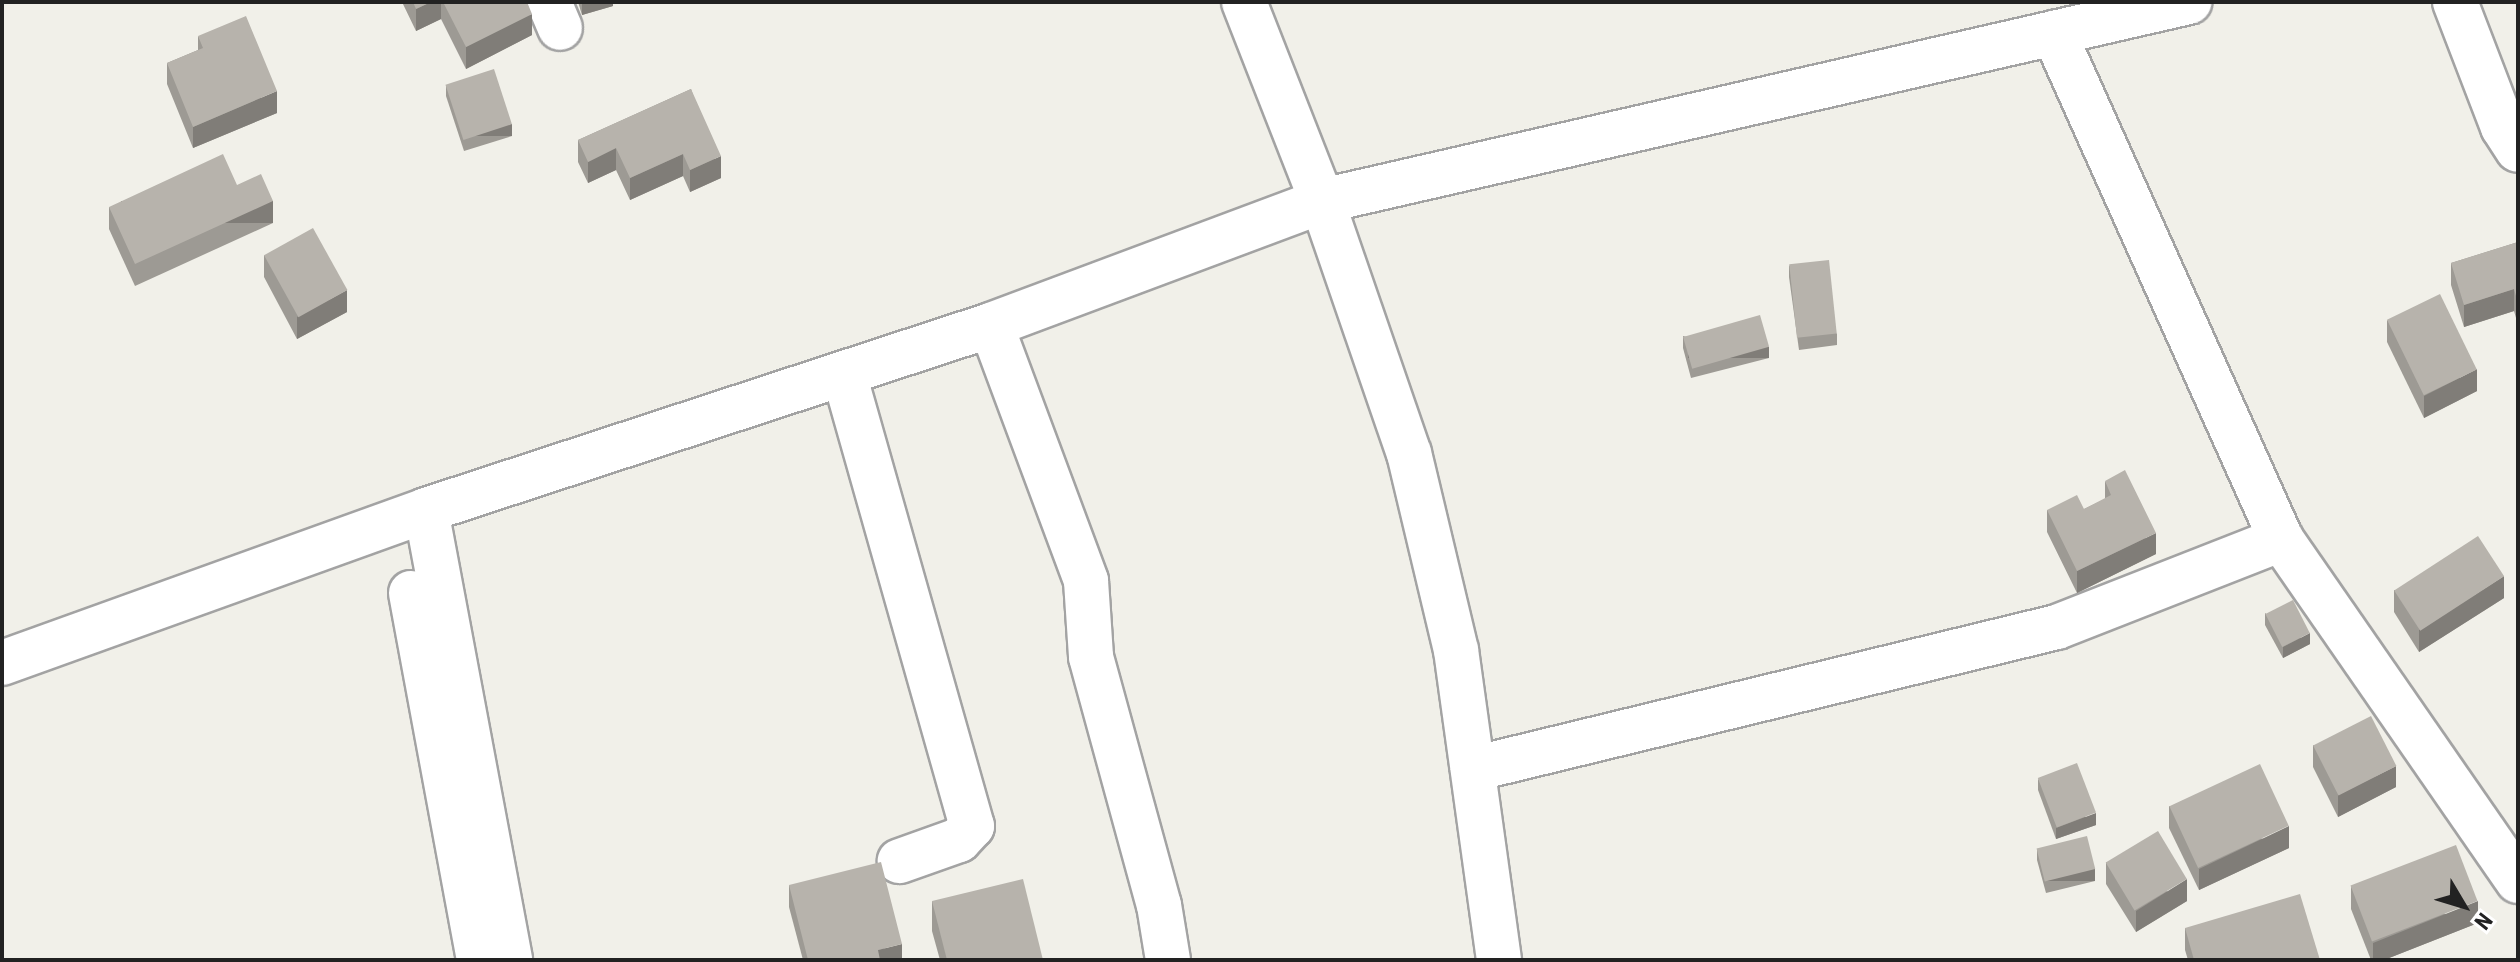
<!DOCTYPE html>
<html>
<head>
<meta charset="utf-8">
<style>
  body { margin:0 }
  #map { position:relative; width:2520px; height:962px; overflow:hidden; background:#f1f0e9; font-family:"Roboto Condensed",sans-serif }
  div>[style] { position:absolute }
  .roads { filter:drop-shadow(2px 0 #a3a3a3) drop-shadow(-2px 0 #a3a3a3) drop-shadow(0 2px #a3a3a3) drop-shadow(0 -2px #a3a3a3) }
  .minor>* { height:44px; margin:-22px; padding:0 22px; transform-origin:22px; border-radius:22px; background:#fff }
  .wall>* { inset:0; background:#9d9a94 }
  .shaded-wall>* { inset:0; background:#807d78; transform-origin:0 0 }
  .building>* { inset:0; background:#b7b3ac; transform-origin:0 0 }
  span { translate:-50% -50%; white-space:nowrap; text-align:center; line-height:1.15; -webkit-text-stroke:6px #fff; paint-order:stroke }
  .frame { position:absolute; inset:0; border:4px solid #222; pointer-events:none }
  .north { position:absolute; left:2424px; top:866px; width:80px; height:80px; -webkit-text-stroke:6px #fff; paint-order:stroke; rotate:128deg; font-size:22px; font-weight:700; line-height:32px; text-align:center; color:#222 }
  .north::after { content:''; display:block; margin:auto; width:28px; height:36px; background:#222; clip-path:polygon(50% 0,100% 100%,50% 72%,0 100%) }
</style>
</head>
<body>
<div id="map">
  <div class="roads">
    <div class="minor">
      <div style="left:549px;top:2px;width:28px;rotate:67deg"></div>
      <div style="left:1244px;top:2px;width:214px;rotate:68.6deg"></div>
      <div style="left:1322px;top:201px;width:267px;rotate:71deg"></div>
      <div style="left:1409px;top:453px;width:203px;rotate:76.6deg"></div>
      <div style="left:1456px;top:650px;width:313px;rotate:82.1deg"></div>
      <div style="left:2455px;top:2px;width:134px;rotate:69deg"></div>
      <div style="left:2503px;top:127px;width:27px;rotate:57deg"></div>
      <div style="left:2054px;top:33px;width:555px;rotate:65.84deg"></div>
      <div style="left:2281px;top:539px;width:416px;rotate:55.3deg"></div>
      <div style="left:991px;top:325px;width:273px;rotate:69.6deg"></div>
      <div style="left:1086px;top:581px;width:76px;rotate:86.2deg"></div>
      <div style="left:1091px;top:657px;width:257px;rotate:74.7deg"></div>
      <div style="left:1159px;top:905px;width:56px;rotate:80.7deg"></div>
      <div style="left:844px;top:374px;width:470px;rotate:74.2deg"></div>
      <div style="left:972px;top:826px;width:19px;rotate:133deg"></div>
      <div style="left:959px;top:840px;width:63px;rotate:160.4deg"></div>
      <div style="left:426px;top:510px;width:458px;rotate:79.4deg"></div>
      <div style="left:411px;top:593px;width:373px;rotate:79.5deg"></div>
      <div style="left:2px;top:663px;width:451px;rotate:-19.8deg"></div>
      <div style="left:426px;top:510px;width:595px;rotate:-18.13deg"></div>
      <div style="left:991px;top:325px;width:353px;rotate:-20.5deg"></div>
      <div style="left:1322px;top:201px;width:890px;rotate:-12.93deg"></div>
      <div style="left:1473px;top:769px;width:601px;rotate:-13.67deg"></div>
      <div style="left:2057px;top:627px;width:241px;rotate:-21.4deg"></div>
    </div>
  </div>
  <div class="wall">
    <div style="clip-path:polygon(402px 2px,527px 2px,532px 35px,466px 69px,441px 19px,416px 31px)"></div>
    <div style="clip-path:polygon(578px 2px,613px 2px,613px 6px,582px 15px)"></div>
    <div style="clip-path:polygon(198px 36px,277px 113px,193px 148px,167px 84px,167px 63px,198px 50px)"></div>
    <div style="clip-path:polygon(446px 85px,512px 136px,464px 151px,446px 96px)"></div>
    <div style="clip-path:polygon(691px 89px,721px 178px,690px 192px,683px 176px,630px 200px,616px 170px,588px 183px,578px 162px,578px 140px)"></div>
    <div style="clip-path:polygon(109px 207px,273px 223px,135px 286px,109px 229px)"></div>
    <div style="clip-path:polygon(2518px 242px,2518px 325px,2514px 311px,2464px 327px,2451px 285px,2451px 263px)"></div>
    <div style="clip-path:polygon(264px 255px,347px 312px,297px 339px,264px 277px)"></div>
    <div style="clip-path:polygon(1789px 265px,1837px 334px,1837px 345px,1799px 350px,1789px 277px)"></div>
    <div style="clip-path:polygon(2387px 320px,2477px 391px,2424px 418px,2387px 342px)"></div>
    <div style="clip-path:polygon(1683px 336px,1769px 358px,1691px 378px,1683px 348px)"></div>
    <div style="clip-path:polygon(2105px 481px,2156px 554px,2077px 593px,2047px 532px,2047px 510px,2084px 509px,2105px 499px)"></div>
    <div style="clip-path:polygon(2394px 590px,2504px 598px,2419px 652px,2394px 612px)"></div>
    <div style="clip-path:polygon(2265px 613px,2310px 644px,2283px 658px,2265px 625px)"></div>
    <div style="clip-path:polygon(2313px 745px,2396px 787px,2338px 817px,2313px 767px)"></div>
    <div style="clip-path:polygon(2038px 779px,2096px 825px,2056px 839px,2038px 790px)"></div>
    <div style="clip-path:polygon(2169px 806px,2289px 848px,2199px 890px,2169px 828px)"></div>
    <div style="clip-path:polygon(2037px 849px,2095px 881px,2046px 893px,2037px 860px)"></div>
    <div style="clip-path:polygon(2106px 862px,2187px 901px,2136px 932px,2106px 884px)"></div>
    <div style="clip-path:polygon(789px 885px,902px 960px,803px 960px,789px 907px)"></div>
    <div style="clip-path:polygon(2351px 887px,2478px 923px,2384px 960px,2371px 960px,2351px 909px)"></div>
    <div style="clip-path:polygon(932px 901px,1043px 960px,940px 960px,932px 931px)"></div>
    <div style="clip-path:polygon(2185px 928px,2320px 960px,2188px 960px,2185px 950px)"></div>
  </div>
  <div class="shaded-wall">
    <div style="clip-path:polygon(431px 2px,441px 2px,441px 19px,416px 31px,416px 9px)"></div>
    <div style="clip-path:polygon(586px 2px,613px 2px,613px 6px,582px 15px,582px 3px)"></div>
    <div style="clip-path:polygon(532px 14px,532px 35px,466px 69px,466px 47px)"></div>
    <div style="clip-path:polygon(277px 91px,277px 113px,193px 148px,193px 127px)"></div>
    <div style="left:512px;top:124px;width:12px;height:50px;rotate:90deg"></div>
    <div style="clip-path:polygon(616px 148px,616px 170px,588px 183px,588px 162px)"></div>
    <div style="clip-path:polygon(683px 154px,683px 176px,630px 200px,630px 178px)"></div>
    <div style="clip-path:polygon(721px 156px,721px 178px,690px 192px,690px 170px)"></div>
    <div style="left:273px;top:201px;width:22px;height:152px;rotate:90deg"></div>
    <div style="clip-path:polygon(2514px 289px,2514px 311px,2464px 327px,2464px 305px)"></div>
    <div style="clip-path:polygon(347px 290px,347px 312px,297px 339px,297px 317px)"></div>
    <div style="left:1769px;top:347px;width:11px;height:81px;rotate:90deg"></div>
    <div style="clip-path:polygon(2477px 369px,2477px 391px,2424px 418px,2424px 396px)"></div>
    <div style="clip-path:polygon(2156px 533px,2156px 554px,2077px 593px,2077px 571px)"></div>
    <div style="clip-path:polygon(2504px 576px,2504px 598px,2419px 652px,2419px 630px)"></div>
    <div style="clip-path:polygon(2310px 633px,2310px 644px,2283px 658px,2283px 647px)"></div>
    <div style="clip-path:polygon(2396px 766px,2396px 787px,2338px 817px,2338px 795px)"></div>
    <div style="clip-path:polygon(2096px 813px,2096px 825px,2056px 839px,2056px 828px)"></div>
    <div style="clip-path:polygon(2289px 826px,2289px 848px,2199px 890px,2199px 869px)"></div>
    <div style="left:2095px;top:869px;width:12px;height:50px;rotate:90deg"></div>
    <div style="clip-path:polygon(2187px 879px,2187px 901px,2136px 932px,2136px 911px)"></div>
    <div style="clip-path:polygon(2478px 901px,2478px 923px,2384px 960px,2373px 960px,2373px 943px)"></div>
    <div style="clip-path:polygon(902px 944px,902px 960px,878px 960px,878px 950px)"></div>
  </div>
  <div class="building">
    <div style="clip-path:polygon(413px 2px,431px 2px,416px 9px)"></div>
    <div style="clip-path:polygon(443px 2px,527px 2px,532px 14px,466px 47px)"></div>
    <div style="clip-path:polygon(246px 16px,277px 91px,193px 127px,167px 63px,203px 48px,198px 36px)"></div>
    <div style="left:494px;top:69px;width:58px;height:51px;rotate:72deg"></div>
    <div style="clip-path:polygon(691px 89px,721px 156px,690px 170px,683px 154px,630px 178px,616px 148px,588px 162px,578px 140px)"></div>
    <div style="clip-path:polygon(223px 154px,237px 185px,261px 174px,273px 201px,135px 264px,109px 207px)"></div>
    <div style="left:313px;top:228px;width:71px;height:56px;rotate:61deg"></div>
    <div style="clip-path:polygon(2518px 242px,2518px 303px,2514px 289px,2464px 305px,2451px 263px)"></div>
    <div style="left:1829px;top:260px;width:74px;height:40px;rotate:84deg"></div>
    <div style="left:2440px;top:294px;width:84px;height:59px;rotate:64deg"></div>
    <div style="left:1760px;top:315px;width:33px;height:80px;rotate:74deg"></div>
    <div style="clip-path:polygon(2125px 470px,2156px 533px,2077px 571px,2047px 510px,2077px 495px,2084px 509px,2111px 495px,2105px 481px)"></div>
    <div style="left:2478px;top:536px;width:48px;height:100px;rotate:57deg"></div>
    <div style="left:2293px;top:600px;width:37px;height:31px;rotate:63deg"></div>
    <div style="left:2371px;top:716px;width:56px;height:65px;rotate:63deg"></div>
    <div style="left:2077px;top:763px;width:53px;height:42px;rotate:69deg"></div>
    <div style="left:2260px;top:764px;width:68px;height:100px;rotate:65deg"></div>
    <div style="left:2158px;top:831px;width:56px;height:61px;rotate:59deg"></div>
    <div style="left:2087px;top:836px;width:34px;height:52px;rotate:76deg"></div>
    <div style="left:2456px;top:845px;width:60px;height:113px;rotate:69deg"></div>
    <div style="clip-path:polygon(881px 862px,902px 944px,878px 950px,880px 960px,808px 960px,789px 885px)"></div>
    <div style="clip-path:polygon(1023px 879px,1043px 960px,947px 960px,932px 901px)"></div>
    <div style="clip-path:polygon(2300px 894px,2320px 960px,2194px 960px,2185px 928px)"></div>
  </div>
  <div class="frame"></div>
  <div class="north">N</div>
</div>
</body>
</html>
